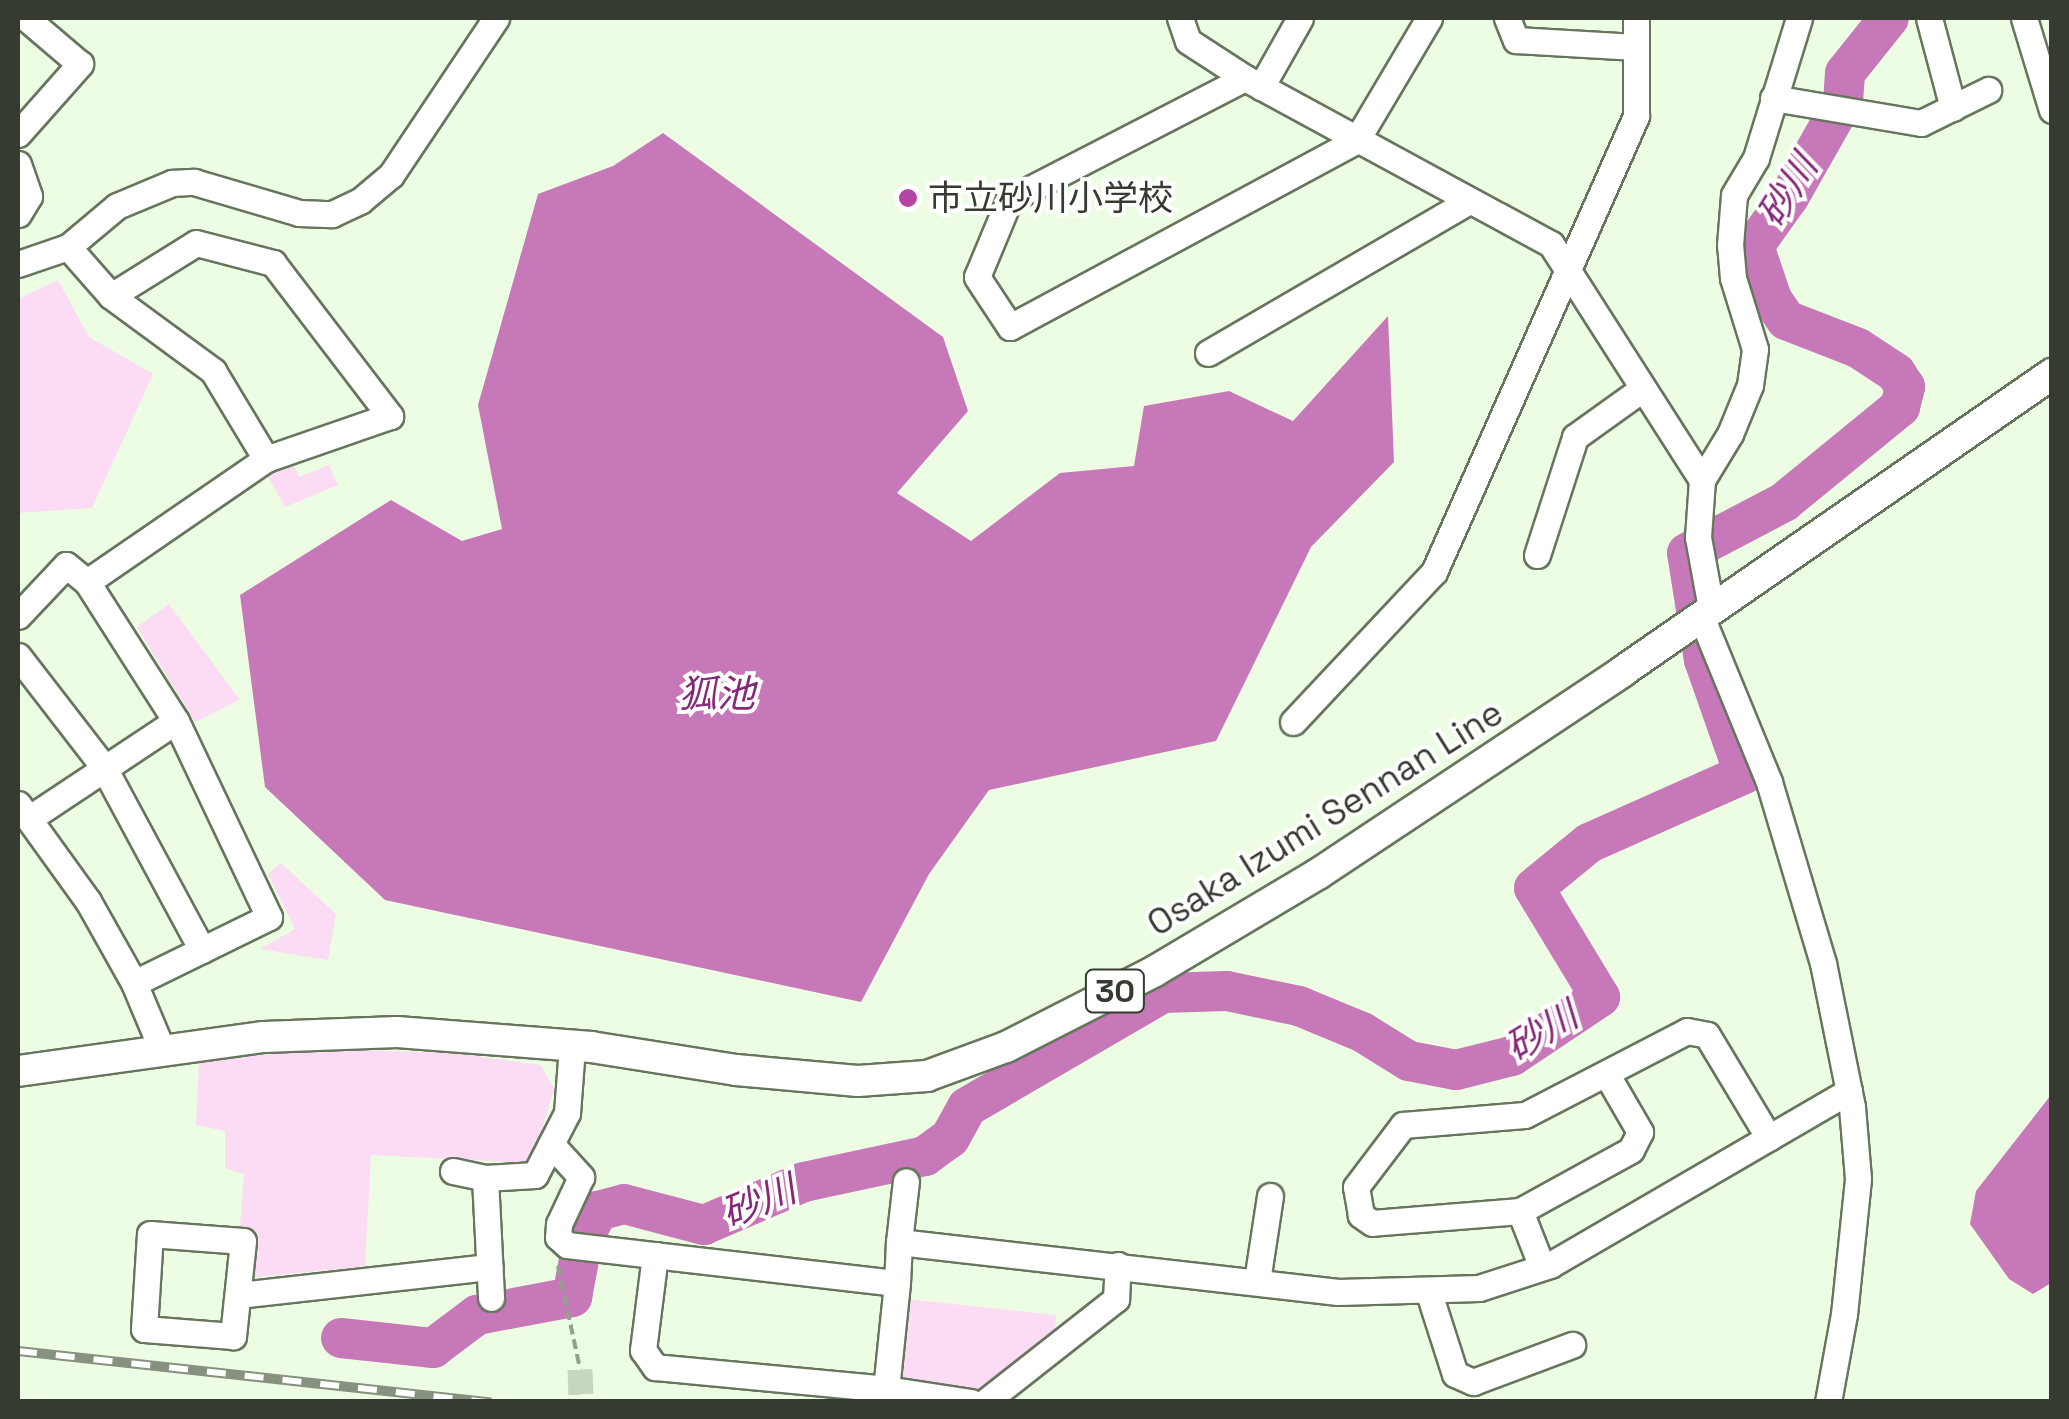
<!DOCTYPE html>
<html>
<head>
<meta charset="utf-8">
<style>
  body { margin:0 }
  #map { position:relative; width:2069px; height:1419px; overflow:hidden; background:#ecfde3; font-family:"Space Grotesk","Noto Sans JP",sans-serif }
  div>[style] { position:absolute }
  .green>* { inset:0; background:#fcdbf4 }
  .water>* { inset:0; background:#c778b8 }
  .river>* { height:40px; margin:-20px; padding:0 20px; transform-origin:20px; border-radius:20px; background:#c778b8 }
  .minor-tunnel>* { height:25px; margin-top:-12.5px; transform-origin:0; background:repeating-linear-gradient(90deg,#c7d6bf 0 25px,transparent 0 37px) }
  .path>* { height:4px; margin-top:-2px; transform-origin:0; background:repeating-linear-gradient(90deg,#949f8d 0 10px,transparent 0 15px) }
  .roads { filter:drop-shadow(2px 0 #67755e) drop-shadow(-2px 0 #67755e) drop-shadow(0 2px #67755e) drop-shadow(0 -2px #67755e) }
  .minor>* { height:25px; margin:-12.5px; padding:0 12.5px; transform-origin:12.5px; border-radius:12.5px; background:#fff }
  .major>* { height:30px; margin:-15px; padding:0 15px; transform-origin:15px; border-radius:15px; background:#fff }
  .rail>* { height:10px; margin-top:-5px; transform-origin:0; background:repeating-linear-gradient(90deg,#fff 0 19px,#86917f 0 38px); box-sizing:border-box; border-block:2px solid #86917f }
  .dots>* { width:28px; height:28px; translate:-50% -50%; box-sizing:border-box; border:5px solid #fff; border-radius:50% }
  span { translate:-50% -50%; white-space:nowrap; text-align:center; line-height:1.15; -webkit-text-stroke:8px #fff; paint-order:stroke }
  .shield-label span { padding:2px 8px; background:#fff; border:2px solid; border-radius:8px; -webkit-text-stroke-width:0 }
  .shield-label { font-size:32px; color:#353b31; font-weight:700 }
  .poi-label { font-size:35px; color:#353b31 }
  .left { translate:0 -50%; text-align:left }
  .street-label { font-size:35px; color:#353b31 }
  .water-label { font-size:38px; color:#862778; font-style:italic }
  .frame { position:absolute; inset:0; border:20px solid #353b31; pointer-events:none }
</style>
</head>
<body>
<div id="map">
  <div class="green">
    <div style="clip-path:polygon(58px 280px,89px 337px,153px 374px,92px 508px,18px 513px,18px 299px)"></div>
    <div style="clip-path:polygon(292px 462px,299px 477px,329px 465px,338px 485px,285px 507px,266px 473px)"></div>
    <div style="clip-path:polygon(169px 604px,240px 700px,195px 722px,137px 627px)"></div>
    <div style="clip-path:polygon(281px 863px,336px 914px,328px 960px,260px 949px,295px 929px,268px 874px)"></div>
    <div style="clip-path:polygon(319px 1049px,451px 1053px,541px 1065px,554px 1089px,532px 1163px,371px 1155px,365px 1266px,250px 1278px,253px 1233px,240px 1226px,244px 1174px,225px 1168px,225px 1131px,196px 1125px,199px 1061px)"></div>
    <div style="clip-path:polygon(906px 1299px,1056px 1315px,1055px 1334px,980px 1391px,908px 1381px,900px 1371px)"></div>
  </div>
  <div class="water">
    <div style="clip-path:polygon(663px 133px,943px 337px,968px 411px,897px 493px,971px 541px,1060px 473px,1134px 466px,1144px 406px,1229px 391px,1293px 421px,1388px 316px,1394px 462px,1311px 547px,1216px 741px,989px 790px,929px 874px,861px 1002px,385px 900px,265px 787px,240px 595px,391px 500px,462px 541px,502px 529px,478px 405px,538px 194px,613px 166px)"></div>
    <div style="clip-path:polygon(2051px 1095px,2051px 1283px,2033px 1294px,2009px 1279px,1970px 1224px,1976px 1191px)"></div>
  </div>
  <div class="river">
    <div style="left:341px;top:1338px;width:93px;rotate:6.2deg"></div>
    <div style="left:433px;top:1348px;width:55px;rotate:-36.9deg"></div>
    <div style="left:477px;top:1315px;width:97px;rotate:-10.7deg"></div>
    <div style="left:572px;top:1297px;width:59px;rotate:-79.3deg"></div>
    <div style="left:583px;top:1239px;width:32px;rotate:-62deg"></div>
    <div style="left:598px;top:1211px;width:27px;rotate:-15deg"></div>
    <div style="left:624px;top:1204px;width:83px;rotate:14.7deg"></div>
    <div style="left:704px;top:1225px;width:109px;rotate:-23.3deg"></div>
    <div style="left:804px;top:1182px;width:124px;rotate:-12.1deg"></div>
    <div style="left:925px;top:1156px;width:31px;rotate:-36deg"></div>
    <div style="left:950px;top:1138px;width:35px;rotate:-61deg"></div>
    <div style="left:967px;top:1107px;width:227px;rotate:-30.2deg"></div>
    <div style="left:1163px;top:993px;width:64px;rotate:-1.8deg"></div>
    <div style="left:1227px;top:991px;width:74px;rotate:11.8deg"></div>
    <div style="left:1299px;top:1006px;width:68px;rotate:22.4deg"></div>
    <div style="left:1362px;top:1032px;width:55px;rotate:31.7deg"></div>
    <div style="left:1409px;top:1061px;width:48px;rotate:10.8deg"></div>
    <div style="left:1456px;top:1070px;width:58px;rotate:-14deg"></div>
    <div style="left:1512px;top:1056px;width:106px;rotate:-33.8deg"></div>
    <div style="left:1600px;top:997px;width:127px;rotate:-121.2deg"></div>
    <div style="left:1534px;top:888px;width:71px;rotate:-39.3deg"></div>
    <div style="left:1589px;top:843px;width:170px;rotate:-24deg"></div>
    <div style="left:1744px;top:774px;width:121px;rotate:-109.3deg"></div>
    <div style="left:1704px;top:660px;width:108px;rotate:-99deg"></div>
    <div style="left:1687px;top:553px;width:110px;rotate:-27.7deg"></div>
    <div style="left:1784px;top:502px;width:150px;rotate:-39.3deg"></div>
    <div style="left:1900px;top:407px;width:21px;rotate:-76deg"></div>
    <div style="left:1905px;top:387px;width:17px;rotate:-123deg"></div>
    <div style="left:1896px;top:373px;width:45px;rotate:-146.7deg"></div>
    <div style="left:1858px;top:348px;width:77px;rotate:-158.7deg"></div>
    <div style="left:1786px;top:320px;width:25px;rotate:-124deg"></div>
    <div style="left:1772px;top:299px;width:56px;rotate:-108.8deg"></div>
    <div style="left:1754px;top:246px;width:60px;rotate:-54.5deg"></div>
    <div style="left:1789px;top:197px;width:109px;rotate:-60.4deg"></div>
    <div style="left:1843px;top:102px;width:29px;rotate:-86deg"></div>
    <div style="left:1845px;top:73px;width:70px;rotate:-51.3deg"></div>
  </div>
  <div class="minor-tunnel">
    <div style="left:580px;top:1369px;width:33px;rotate:88deg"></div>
  </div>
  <div class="path">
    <div style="left:558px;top:1266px;width:105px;rotate:77.9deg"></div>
  </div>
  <div class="roads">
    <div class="minor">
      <div style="left:1180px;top:18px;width:24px;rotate:71deg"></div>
      <div style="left:1188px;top:41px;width:68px;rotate:33deg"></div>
      <div style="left:1245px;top:78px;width:348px;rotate:28.5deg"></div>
      <div style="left:1551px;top:244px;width:280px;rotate:57.4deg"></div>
      <div style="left:1507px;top:18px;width:24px;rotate:68deg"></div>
      <div style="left:1516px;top:40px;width:120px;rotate:3.3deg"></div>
      <div style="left:1929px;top:18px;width:93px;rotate:75.1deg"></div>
      <div style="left:2024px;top:18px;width:96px;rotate:73.1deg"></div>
      <div style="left:1245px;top:78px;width:266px;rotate:152.7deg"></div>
      <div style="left:1009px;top:200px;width:83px;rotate:112.6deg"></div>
      <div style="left:977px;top:277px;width:60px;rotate:56.6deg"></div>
      <div style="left:1010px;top:327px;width:393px;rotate:-28.3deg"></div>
      <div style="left:1356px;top:141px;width:143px;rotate:-59.3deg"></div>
      <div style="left:1261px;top:87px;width:79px;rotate:-60.5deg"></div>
      <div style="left:1773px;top:98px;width:150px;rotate:9.6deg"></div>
      <div style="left:1921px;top:123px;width:75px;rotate:-26.2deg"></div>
      <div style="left:18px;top:134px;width:94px;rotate:-48.5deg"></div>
      <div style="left:80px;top:64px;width:71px;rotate:-139.6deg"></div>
      <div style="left:18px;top:164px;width:34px;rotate:71deg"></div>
      <div style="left:29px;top:196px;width:21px;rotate:121deg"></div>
      <div style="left:68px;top:247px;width:65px;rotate:48.7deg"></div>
      <div style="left:111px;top:296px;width:100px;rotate:-31.9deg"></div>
      <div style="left:196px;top:243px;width:80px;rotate:14.6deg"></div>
      <div style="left:273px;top:263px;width:193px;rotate:52.6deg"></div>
      <div style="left:390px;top:416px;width:131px;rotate:160.9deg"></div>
      <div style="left:266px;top:459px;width:217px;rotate:145.5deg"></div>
      <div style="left:18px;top:264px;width:53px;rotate:-18.8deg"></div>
      <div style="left:68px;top:247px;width:64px;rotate:-39.9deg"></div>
      <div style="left:117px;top:206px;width:60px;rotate:-22.7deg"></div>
      <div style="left:172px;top:183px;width:22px;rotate:-3deg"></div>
      <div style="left:194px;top:182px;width:109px;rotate:16.4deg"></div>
      <div style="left:299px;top:213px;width:33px;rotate:2deg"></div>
      <div style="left:332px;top:214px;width:31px;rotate:-25deg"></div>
      <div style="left:360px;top:201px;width:40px;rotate:-40deg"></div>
      <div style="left:391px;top:175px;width:189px;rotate:-56.2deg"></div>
      <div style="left:111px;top:296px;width:127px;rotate:36.3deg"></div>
      <div style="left:213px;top:371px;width:103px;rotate:58.9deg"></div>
      <div style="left:1208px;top:353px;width:302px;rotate:-30.2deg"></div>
      <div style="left:1537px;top:555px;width:124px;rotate:-72.1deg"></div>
      <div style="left:1575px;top:437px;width:82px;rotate:-35.6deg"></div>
      <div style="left:1711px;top:608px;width:72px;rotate:-100.4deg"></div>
      <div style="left:1698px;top:537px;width:57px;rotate:-86deg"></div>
      <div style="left:1702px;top:480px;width:54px;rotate:-58.7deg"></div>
      <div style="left:1730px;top:434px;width:53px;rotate:-67.8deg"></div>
      <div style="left:1750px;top:385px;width:36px;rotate:-82deg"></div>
      <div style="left:1755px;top:349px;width:74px;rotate:-107.2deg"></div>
      <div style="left:1733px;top:278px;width:33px;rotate:-95deg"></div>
      <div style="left:1730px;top:245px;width:50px;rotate:-85.4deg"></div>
      <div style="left:1734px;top:195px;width:43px;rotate:-59.3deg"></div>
      <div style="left:1756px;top:158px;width:146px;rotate:-72.9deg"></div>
      <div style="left:18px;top:616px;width:70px;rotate:-46.7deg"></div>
      <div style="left:66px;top:565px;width:27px;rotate:39deg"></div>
      <div style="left:87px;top:582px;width:165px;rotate:57.4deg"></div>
      <div style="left:176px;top:721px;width:217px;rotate:64.6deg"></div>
      <div style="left:269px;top:917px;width:150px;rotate:153.9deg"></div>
      <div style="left:1701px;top:616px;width:179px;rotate:67.7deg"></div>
      <div style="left:1769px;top:782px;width:189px;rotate:73.4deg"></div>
      <div style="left:1823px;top:963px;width:147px;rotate:78.6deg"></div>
      <div style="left:1852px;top:1107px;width:72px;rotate:85.2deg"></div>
      <div style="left:1858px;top:1179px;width:136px;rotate:95.9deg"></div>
      <div style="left:1844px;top:1314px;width:89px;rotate:100.3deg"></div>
      <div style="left:18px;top:656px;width:139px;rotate:52.3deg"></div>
      <div style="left:103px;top:766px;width:209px;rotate:61.7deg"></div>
      <div style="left:1293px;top:722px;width:206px;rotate:-46.8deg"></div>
      <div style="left:1434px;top:572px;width:499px;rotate:-66.1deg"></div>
      <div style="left:1636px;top:116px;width:98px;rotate:-90deg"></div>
      <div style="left:18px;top:804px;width:120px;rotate:54.2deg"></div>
      <div style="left:88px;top:901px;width:94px;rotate:60.7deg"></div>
      <div style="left:134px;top:983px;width:75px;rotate:67.2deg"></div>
      <div style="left:30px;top:818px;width:175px;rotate:-33.6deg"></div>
      <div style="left:1607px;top:1075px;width:66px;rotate:59.9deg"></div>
      <div style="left:1640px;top:1132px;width:20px;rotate:117deg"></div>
      <div style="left:1631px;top:1150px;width:127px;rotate:151.2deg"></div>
      <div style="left:1520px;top:1211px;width:148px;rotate:175.4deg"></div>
      <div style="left:1372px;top:1223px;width:14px;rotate:-144deg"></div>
      <div style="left:1361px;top:1215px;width:28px;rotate:-100deg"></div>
      <div style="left:1356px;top:1187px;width:78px;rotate:-52.8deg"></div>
      <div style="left:1403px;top:1125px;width:122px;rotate:-4.7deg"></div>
      <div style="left:1525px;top:1115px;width:182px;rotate:-27.4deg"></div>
      <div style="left:1687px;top:1031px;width:20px;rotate:11deg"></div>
      <div style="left:1707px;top:1035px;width:120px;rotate:59deg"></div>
      <div style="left:551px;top:1144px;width:45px;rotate:47.7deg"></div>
      <div style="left:581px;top:1177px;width:52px;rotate:115.1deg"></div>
      <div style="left:559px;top:1224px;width:13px;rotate:94deg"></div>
      <div style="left:558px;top:1237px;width:12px;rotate:42deg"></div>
      <div style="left:567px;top:1245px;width:332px;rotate:6.6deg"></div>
      <div style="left:897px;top:1283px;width:41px;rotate:-87.2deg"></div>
      <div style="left:899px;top:1242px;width:442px;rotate:6.5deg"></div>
      <div style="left:1338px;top:1292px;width:141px;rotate:-1.6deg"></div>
      <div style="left:1479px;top:1288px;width:75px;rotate:-17.9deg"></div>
      <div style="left:1550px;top:1265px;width:346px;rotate:-30.2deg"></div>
      <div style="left:453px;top:1171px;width:33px;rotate:12deg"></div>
      <div style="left:485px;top:1178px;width:50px;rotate:-3.4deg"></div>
      <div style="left:535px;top:1175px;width:70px;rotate:-62.7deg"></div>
      <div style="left:567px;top:1113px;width:67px;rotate:-85.7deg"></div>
      <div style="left:485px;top:1178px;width:120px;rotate:87.1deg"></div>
      <div style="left:1520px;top:1211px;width:60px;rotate:68.6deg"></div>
      <div style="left:150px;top:1234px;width:93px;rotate:4.3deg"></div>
      <div style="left:243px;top:1241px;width:96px;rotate:96deg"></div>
      <div style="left:233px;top:1336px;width:89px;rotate:-175.5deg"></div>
      <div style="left:144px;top:1329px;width:95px;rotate:-86.4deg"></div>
      <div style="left:899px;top:1242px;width:61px;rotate:-83.5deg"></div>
      <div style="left:655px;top:1255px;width:96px;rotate:97.2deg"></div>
      <div style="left:643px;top:1350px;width:21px;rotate:55deg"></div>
      <div style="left:655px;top:1367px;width:232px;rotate:5.4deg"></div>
      <div style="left:1257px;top:1281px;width:86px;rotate:-81.3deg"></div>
      <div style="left:897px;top:1283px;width:107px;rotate:95.9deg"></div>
      <div style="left:886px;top:1389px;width:86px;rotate:8.7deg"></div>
      <div style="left:1428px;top:1290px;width:88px;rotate:72.2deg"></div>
      <div style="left:1455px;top:1374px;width:20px;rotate:24deg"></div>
      <div style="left:1473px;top:1382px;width:106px;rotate:-20.5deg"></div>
      <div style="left:239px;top:1295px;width:252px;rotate:-6.4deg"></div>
      <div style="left:985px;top:1402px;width:167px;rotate:-38.2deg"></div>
      <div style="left:1116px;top:1299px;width:34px;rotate:-87deg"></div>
    </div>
    <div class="major">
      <div style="left:18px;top:1071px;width:248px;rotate:-7.9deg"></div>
      <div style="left:264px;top:1037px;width:133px;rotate:-2.2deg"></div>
      <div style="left:397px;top:1032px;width:195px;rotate:4.4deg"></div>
      <div style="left:591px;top:1047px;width:147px;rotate:9deg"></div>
      <div style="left:736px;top:1070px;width:122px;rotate:5.2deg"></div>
      <div style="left:858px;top:1081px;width:69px;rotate:-4.1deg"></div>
      <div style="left:927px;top:1076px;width:84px;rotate:-20.2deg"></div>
      <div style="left:1006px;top:1047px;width:167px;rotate:-27deg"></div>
      <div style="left:1155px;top:971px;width:190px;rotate:-30.8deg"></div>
      <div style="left:1318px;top:874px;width:366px;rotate:-33.6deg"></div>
      <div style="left:1623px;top:671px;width:522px;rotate:-34.7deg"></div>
    </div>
  </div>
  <div class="rail">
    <div style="left:18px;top:1351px;width:476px;rotate:6.2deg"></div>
  </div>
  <div class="dots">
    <div style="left:908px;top:198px;background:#b445a2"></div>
  </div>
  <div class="shield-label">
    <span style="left:1115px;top:991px">30</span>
  </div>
  <div class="poi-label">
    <span class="left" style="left:928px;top:198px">市立砂川小学校</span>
  </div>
  <div class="street-label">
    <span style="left:1325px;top:818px;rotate:-32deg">Osaka Izumi Sennan Line</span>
  </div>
  <div class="water-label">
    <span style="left:1788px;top:191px;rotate:-58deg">砂川</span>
    <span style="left:717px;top:695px">狐池</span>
    <span style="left:1542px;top:1032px;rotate:-31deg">砂川</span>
    <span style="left:759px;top:1202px;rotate:-22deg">砂川</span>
  </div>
  <div class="frame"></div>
</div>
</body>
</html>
